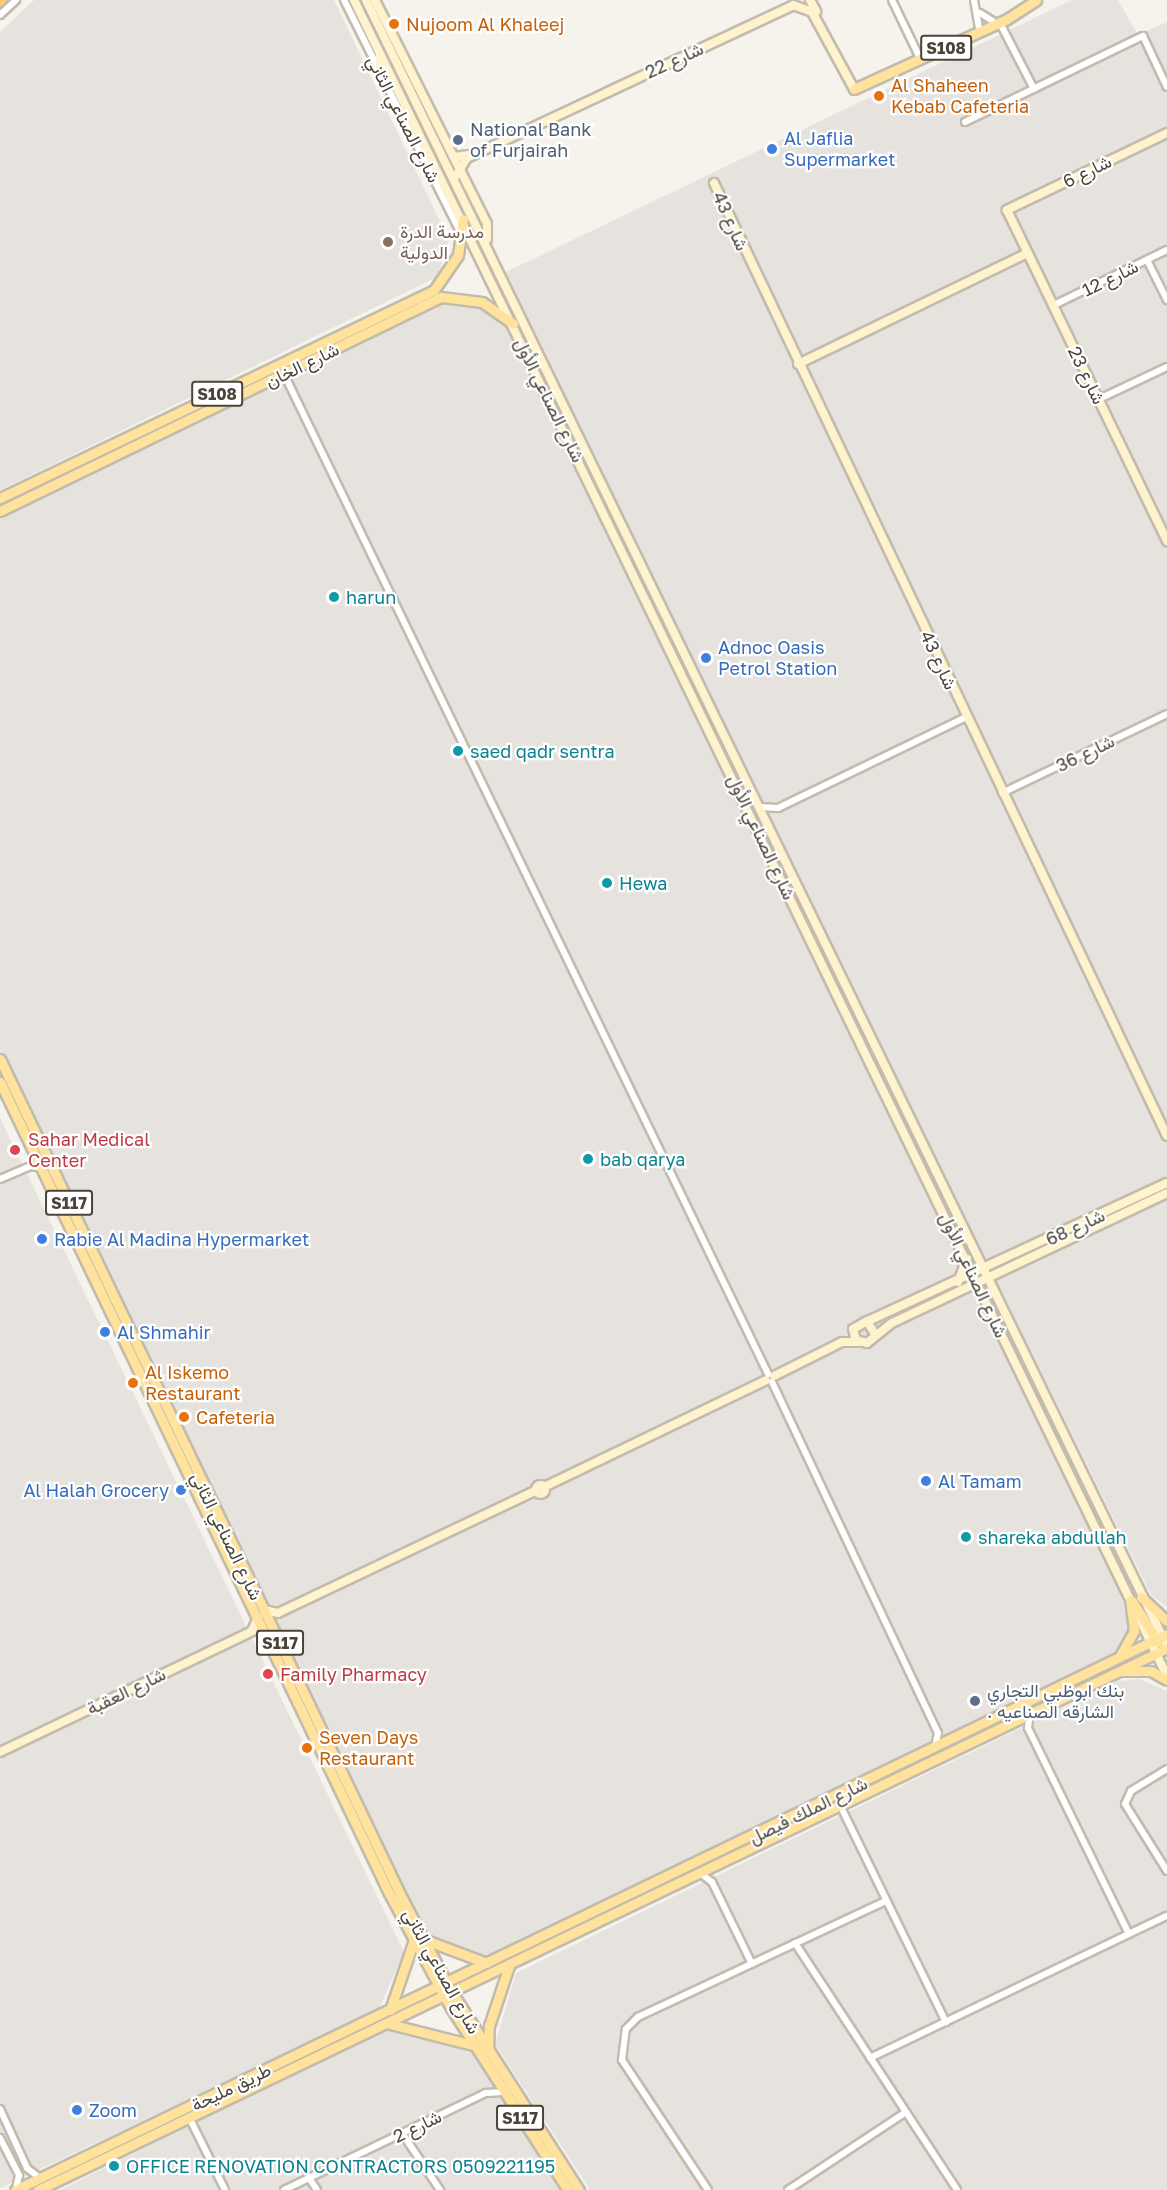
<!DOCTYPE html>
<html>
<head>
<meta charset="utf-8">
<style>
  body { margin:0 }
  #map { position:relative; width:1167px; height:2190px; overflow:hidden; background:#f6f3ec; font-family:"Golos Text",Vazirmatn,sans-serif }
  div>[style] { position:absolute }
  .industrial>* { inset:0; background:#e6e2dd }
  .roads { filter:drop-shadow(2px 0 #c2bbae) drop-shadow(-2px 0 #c2bbae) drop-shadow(0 2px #c2bbae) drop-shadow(0 -2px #c2bbae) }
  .street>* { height:6px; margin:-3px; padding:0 3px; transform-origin:3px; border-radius:3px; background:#fff }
  .secondary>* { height:8px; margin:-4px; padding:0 4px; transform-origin:4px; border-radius:4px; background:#fff3cd }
  .secondary>.ring { margin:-4px; padding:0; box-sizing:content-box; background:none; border:8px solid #fff3cd; border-radius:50% }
  .primary>* { height:9px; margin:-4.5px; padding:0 4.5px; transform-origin:4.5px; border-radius:4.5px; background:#ffe39c }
  .highway>* { height:10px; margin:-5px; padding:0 5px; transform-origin:5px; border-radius:5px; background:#ffcf6e }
  .dots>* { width:16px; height:16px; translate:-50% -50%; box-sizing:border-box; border:3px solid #fff; border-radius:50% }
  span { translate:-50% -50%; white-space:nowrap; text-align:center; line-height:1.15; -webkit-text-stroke:4.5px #fff; paint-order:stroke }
  .shield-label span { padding:2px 4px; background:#fff; border:2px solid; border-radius:4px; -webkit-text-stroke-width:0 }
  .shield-label { font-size:16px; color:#4b4439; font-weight:700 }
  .food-label { font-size:18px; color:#c56008 }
  .left { translate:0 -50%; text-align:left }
  .street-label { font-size:18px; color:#4b4439 }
  .service-label { font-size:18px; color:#4e5e75 }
  .shop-label { font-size:18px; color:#366cbe }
  .right { translate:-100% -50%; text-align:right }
  .education-label { font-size:18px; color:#785e54 }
  .culture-label { font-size:18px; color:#0d838f }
  .health-label { font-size:18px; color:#be3a42 }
</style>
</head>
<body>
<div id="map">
  <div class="industrial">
    <div style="clip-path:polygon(34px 0,334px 0,449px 240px,437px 277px,0 490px,0 32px)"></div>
    <div style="clip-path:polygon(1072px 0,1118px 0,1138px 35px,1167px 22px,1167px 1607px,1151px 1595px,502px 274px)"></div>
    <div style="clip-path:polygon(443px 304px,472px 304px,508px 325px,1130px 1612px,1127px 1637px,1114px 1659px,490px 1959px,425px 1934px,0 1055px,0 515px)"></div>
    <div style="clip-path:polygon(0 1118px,404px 1952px,379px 2009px,0 2188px)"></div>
    <div style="clip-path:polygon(1139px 1679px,1167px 1691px,1167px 2190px,590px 2190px,495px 2044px,516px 1973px,1118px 1681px)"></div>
    <div style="clip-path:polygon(388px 2027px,475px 2054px,564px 2190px,60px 2190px)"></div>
  </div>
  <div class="roads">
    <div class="street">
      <div style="left:344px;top:0;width:257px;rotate:63.4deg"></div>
      <div style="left:892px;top:0;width:62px;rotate:64.3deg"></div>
      <div style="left:974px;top:0;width:27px;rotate:80deg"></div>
      <div style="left:980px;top:13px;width:15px;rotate:32deg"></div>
      <div style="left:0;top:15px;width:22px;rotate:-43deg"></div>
      <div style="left:1002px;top:27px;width:70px;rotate:62.7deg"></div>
      <div style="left:965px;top:122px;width:198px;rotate:-25.8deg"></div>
      <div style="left:1143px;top:36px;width:56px;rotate:64.8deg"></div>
      <div style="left:1147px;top:260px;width:45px;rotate:63.4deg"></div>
      <div style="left:1054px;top:305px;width:126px;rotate:-26deg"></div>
      <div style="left:284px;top:374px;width:1111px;rotate:64.17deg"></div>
      <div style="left:1099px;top:399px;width:75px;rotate:-25.2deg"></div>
      <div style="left:1002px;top:793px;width:183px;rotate:-25.6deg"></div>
      <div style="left:759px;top:807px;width:19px;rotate:3deg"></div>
      <div style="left:778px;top:808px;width:209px;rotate:-25.8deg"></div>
      <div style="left:0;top:1179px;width:34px;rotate:-23deg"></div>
      <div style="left:31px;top:1166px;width:10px;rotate:11deg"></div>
      <div style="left:772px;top:1382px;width:388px;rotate:64.7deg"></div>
      <div style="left:938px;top:1733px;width:14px;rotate:102deg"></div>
      <div style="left:1030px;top:1713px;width:15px;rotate:98deg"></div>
      <div style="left:1028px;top:1728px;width:229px;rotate:63.9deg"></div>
      <div style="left:1167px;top:1769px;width:42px;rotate:148.6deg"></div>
      <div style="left:1131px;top:1791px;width:14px;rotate:115deg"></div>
      <div style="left:1125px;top:1804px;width:79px;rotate:57.9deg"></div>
      <div style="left:839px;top:1803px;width:244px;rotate:64deg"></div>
      <div style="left:699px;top:1872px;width:16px;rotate:38deg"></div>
      <div style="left:712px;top:1882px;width:91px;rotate:64deg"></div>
      <div style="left:795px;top:1943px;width:295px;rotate:56.7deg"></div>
      <div style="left:870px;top:2058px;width:329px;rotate:-25.6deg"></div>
      <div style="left:0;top:2109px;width:65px;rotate:65.4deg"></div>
      <div style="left:27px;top:2168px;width:16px;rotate:38deg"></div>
      <div style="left:189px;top:2117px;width:81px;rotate:63.7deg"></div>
      <div style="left:402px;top:2133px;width:69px;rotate:56.3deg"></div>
      <div style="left:0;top:2138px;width:42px;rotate:62.8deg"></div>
      <div style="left:19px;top:2175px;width:14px;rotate:102deg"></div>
      <div style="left:309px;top:2178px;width:14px;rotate:56deg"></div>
      <div style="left:284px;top:2190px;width:224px;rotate:-25.7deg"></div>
      <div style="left:486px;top:2093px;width:17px;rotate:-3deg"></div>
      <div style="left:708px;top:2190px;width:156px;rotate:-123.5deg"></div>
      <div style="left:622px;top:2060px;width:31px;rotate:-83deg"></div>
      <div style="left:626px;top:2029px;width:17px;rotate:-45deg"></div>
      <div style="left:638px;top:2017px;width:274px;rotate:-25.1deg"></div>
      <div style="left:788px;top:2190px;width:141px;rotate:-33.5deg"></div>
    </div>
    <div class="secondary">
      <div style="left:354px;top:0;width:1863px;rotate:64.12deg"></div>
      <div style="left:366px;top:0;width:1831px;rotate:64.05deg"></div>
      <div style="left:375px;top:0;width:250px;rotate:63.4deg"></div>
      <div style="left:487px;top:224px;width:15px;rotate:90deg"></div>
      <div style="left:810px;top:0;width:13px;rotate:61deg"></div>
      <div style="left:380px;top:71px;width:15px;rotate:-90deg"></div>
      <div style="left:1167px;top:133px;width:178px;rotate:154.3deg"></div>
      <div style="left:1007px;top:210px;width:368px;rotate:64.2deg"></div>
      <div style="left:454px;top:157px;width:15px;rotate:-8deg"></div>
      <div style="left:456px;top:176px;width:21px;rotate:-59deg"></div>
      <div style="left:467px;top:158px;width:360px;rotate:-25.1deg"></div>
      <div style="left:793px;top:5px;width:20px;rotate:20deg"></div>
      <div style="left:812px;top:12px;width:88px;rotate:61.4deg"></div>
      <div style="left:714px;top:183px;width:1055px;rotate:64.58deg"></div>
      <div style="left:798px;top:364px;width:255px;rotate:-25.8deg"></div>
      <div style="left:958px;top:1282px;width:25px;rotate:-69deg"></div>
      <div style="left:868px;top:1321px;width:329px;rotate:-24.8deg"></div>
      <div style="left:875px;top:1334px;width:15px;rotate:-122deg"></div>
      <div style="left:867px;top:1321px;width:16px;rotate:150deg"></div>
      <div style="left:853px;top:1329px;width:11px;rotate:75deg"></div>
      <div style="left:856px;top:1340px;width:11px;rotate:15deg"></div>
      <div style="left:867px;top:1343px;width:32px;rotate:-39deg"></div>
      <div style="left:892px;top:1323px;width:304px;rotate:-25.3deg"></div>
      <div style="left:774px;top:1376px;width:76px;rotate:-26.6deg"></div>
      <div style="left:842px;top:1342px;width:17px"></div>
      <div class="ring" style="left:535.5px;top:1484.5px;width:1px;height:1px"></div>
      <div style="left:544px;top:1487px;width:246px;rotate:-25.7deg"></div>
      <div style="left:264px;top:1610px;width:14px;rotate:12deg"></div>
      <div style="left:278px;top:1613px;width:284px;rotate:-25.4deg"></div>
      <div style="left:0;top:1752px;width:280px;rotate:-25.6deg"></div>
      <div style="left:252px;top:1631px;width:15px;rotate:-67deg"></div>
    </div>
    <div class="primary">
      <div style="left:854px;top:89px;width:168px;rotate:-24.6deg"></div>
      <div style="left:1007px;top:19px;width:35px;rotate:-33deg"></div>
      <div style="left:0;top:498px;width:481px;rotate:-25.6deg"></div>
      <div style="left:434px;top:290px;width:42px;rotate:-55.6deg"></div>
      <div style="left:458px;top:255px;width:36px;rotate:-82deg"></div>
      <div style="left:0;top:511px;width:490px;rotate:-25.9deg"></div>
      <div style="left:441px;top:297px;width:41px;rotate:7deg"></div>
      <div style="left:482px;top:302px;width:38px;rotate:35deg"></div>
      <div style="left:0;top:1059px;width:933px;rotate:64.4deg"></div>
      <div style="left:403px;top:1900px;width:103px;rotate:62.2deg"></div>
      <div style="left:451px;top:1991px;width:237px;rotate:57.3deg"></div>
      <div style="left:0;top:1082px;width:899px;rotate:64.38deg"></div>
      <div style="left:389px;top:1893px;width:131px;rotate:61.7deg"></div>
      <div style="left:451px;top:2008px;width:216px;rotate:57.3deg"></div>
      <div style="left:1141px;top:1597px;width:35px;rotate:43deg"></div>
      <div style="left:1132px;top:1601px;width:49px;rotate:57.6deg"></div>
      <div style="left:1120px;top:1656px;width:29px;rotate:-61deg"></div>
      <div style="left:1134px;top:1631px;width:31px;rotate:-97deg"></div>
      <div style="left:1122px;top:1671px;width:29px"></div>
      <div style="left:1151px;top:1671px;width:18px;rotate:29deg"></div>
      <div style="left:423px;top:1939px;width:68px;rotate:20.6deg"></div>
      <div style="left:390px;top:2010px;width:74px;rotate:-71.1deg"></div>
      <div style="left:386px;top:2023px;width:90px;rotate:14.2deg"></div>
      <div style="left:488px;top:2050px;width:24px;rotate:-88deg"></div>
      <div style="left:489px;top:2026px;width:66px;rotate:-71.6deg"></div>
      <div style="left:15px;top:2190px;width:1279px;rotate:-25.76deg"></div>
      <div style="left:38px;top:2190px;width:1252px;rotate:-25.64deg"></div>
    </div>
    <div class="highway">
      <div style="left:0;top:1px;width:1px;rotate:-45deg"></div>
    </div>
  </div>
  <div class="dots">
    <div style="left:394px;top:24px;background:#e8710a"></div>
    <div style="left:879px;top:96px;background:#e8710a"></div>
    <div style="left:458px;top:140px;background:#5c6f8a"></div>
    <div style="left:772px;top:149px;background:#3f7fe0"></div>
    <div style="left:388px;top:242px;background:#8d6e63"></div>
    <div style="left:334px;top:597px;background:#0f9aa8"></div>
    <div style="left:706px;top:658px;background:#3f7fe0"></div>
    <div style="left:458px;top:751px;background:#0f9aa8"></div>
    <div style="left:607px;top:883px;background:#0f9aa8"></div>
    <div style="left:15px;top:1150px;background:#e0444e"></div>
    <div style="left:588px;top:1159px;background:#0f9aa8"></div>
    <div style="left:42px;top:1239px;background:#3f7fe0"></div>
    <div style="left:105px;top:1332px;background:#3f7fe0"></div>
    <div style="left:133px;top:1383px;background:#e8710a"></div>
    <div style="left:184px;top:1417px;background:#e8710a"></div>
    <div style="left:926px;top:1481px;background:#3f7fe0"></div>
    <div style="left:181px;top:1490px;background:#3f7fe0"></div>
    <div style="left:966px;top:1537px;background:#0f9aa8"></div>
    <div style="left:268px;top:1674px;background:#e0444e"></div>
    <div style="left:975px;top:1701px;background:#5c6f8a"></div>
    <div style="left:307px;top:1748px;background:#e8710a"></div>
    <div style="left:77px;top:2110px;background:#3f7fe0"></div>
    <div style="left:114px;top:2166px;background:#0f9aa8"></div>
  </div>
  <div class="shield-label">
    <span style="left:946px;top:48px">S108</span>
    <span style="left:217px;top:394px">S108</span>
    <span style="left:69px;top:1203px">S117</span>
    <span style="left:280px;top:1643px">S117</span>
    <span style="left:520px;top:2118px">S117</span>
  </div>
  <div class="food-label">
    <span class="left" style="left:406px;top:24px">Nujoom Al Khaleej</span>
    <span class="left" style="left:891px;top:96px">Al Shaheen<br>Kebab Cafeteria</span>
    <span class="left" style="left:145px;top:1383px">Al Iskemo<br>Restaurant</span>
    <span class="left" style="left:196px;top:1417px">Cafeteria</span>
    <span class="left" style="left:319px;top:1748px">Seven Days<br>Restaurant</span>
  </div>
  <div class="street-label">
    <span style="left:674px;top:60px;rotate:-25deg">شارع 22</span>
    <span style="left:404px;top:119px;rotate:63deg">شارع الصناعي الثاني</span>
    <span style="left:1087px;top:171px;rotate:-26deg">شارع 6</span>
    <span style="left:731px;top:221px;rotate:66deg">شارع 43</span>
    <span style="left:1110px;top:278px;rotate:-26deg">شارع 12</span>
    <span style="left:302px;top:365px;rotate:-26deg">شارع الخان</span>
    <span style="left:1087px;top:375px;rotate:64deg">شارع 23</span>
    <span style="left:550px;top:400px;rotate:64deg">شارع الصناعي الأول</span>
    <span style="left:939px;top:660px;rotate:65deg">شارع 43</span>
    <span style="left:1085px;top:753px;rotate:-26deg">شارع 36</span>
    <span style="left:762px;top:837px;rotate:65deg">شارع الصناعي الأول</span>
    <span style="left:1075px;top:1227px;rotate:-25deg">شارع 68</span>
    <span style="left:974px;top:1275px;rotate:65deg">شارع الصناعي الأول</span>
    <span style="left:227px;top:1536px;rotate:64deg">شارع الصناعي الثاني</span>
    <span style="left:126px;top:1691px;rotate:-26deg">شارع العقبة</span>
    <span style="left:808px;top:1810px;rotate:-26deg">شارع الملك فيصل</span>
    <span style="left:442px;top:1971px;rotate:61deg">شارع الصناعي الثاني</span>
    <span style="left:231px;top:2087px;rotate:-26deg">طريق مليحة</span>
    <span style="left:417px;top:2126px;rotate:-26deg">شارع 2</span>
  </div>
  <div class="service-label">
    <span class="left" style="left:470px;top:140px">National Bank<br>of Furjairah</span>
    <span class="left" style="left:987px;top:1701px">بنك ابوظبي التجاري<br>. الشارقه الصناعيه</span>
  </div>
  <div class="shop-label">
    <span class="left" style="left:784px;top:149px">Al Jaflia<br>Supermarket</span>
    <span class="left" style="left:718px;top:658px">Adnoc Oasis<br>Petrol Station</span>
    <span class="left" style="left:54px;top:1239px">Rabie Al Madina Hypermarket</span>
    <span class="left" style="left:117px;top:1332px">Al Shmahir</span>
    <span class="left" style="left:938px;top:1481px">Al Tamam</span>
    <span class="right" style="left:169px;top:1490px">Al Halah Grocery</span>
    <span class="left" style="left:89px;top:2110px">Zoom</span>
  </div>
  <div class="education-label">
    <span class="left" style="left:400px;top:242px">مدرسة الدرة<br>الدولية</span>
  </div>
  <div class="culture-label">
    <span class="left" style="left:346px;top:597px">harun</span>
    <span class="left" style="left:470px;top:751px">saed qadr sentra</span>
    <span class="left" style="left:619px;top:883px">Hewa</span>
    <span class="left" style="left:600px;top:1159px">bab qarya</span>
    <span class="left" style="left:978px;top:1537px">shareka abdullah</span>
    <span class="left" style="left:126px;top:2166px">OFFICE RENOVATION CONTRACTORS 0509221195</span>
  </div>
  <div class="health-label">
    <span class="left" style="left:28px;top:1150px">Sahar Medical<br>Center</span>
    <span class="left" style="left:280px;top:1674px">Family Pharmacy</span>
  </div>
</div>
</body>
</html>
